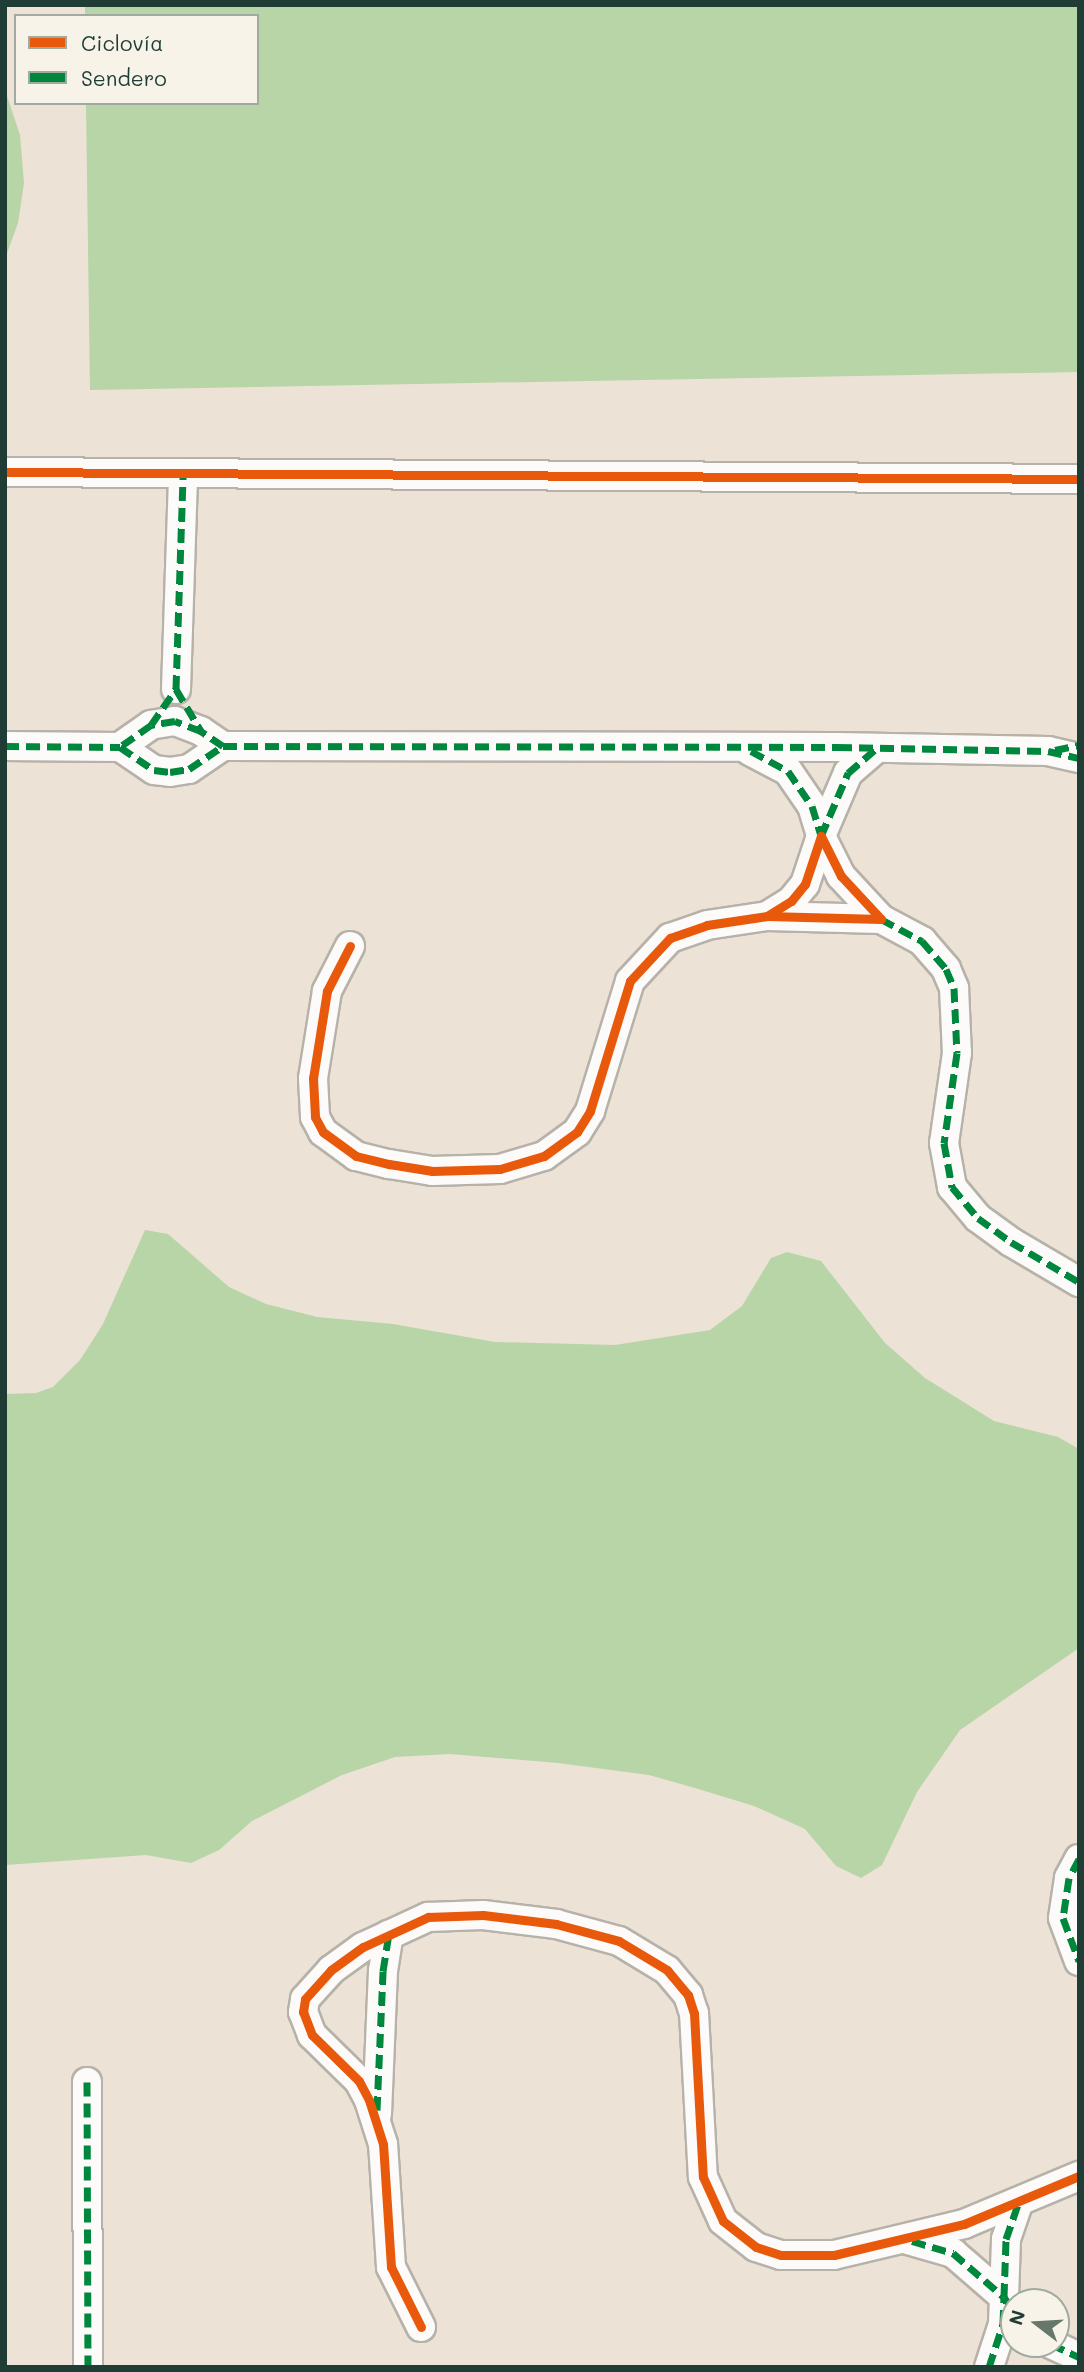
<!DOCTYPE html>
<html>
<head>
<meta charset="utf-8">
<style>
  body { margin:0 }
  #map { position:relative; width:1084px; height:2372px; overflow:hidden; background:#ece2d5; font-family:Mali,sans-serif }
  div>[style] { position:absolute }
  .green>* { inset:0; background:#b7d5a6 }
  .roads { filter:drop-shadow(2px 0 #b6b2a9) drop-shadow(-2px 0 #b6b2a9) drop-shadow(0 2px #b6b2a9) drop-shadow(0 -2px #b6b2a9) }
  .street>* { height:28px; margin:-14px; padding:0 14px; transform-origin:14px; border-radius:14px; background:#fcfbf9 }
  .quiet>* { height:7px; margin-top:-3.5px; transform-origin:0; background:repeating-linear-gradient(90deg,#00873e 0 14px,transparent 0 21px) }
  .cycleway>* { height:9px; margin:-4.5px; padding:0 4.5px; transform-origin:4.5px; border-radius:4.5px; background:#e8590c }
  span { translate:-50% -50%; white-space:nowrap; text-align:center; line-height:1.15; -webkit-text-stroke:6px #f7f3e8; paint-order:stroke }
  .frame { position:absolute; inset:0; border:7px solid #1f3d34; pointer-events:none }
  .legend { position:absolute; left:14px; top:14px; width:245px; height:91px; box-sizing:border-box; background:#f7f3e8; border:2px solid #a1aaa0; margin:0; padding:9px 12px; list-style:none; font-size:21px; color:#1f3d34 }
  .legend li { display:flex; align-items:center; gap:14px; height:35px }
  .legend b { width:35px; border:2px solid #a1aaa0 }
  .north { position:absolute; left:1000px; top:2288px; width:70px; height:70px; box-sizing:border-box; background:#f7f3e8; border:2px solid #a1aaa0; border-radius:50%; rotate:287deg; font-size:19px; font-weight:700; line-height:28px; text-align:center; color:#1f3d34 }
  .north::after { content:''; display:block; margin:auto; width:24px; height:32px; background:#67776c; clip-path:polygon(50% 0,100% 100%,50% 72%,0 100%) }
</style>
</head>
<body>
<div id="map">
  <div class="green">
    <div style="clip-path:polygon(85px 5px,1079px 5px,1079px 372px,90px 390px,86px 103px,257px 103px,257px 16px,85px 16px)"></div>
    <div style="clip-path:polygon(5px 90px,20px 135px,24px 183px,18px 223px,5px 259px)"></div>
    <div style="clip-path:polygon(145px 1230px,168px 1234px,229px 1287px,266px 1304px,317px 1317px,393px 1324px,495px 1342px,615px 1345px,710px 1330px,742px 1306px,771px 1258px,787px 1252px,821px 1261px,885px 1343px,925px 1378px,994px 1421px,1058px 1437px,1079px 1449px,1079px 1648px,960px 1730px,917px 1792px,882px 1865px,861px 1878px,836px 1866px,805px 1829px,754px 1806px,695px 1788px,649px 1775px,558px 1763px,450px 1754px,395px 1757px,342px 1775px,252px 1821px,219px 1850px,191px 1863px,146px 1855px,5px 1865px,5px 1394px,36px 1393px,53px 1387px,80px 1360px,103px 1324px)"></div>
  </div>
  <div class="roads">
    <div class="street">
      <div style="left:5px;top:472px;width:1074px;rotate:0.37deg"></div>
      <div style="left:176px;top:689px;width:215px;rotate:-88.1deg"></div>
      <div style="left:5px;top:746px;width:115px;rotate:0.5deg"></div>
      <div style="left:120px;top:747px;width:41px;rotate:34.1deg"></div>
      <div style="left:154px;top:770px;width:16px;rotate:7deg"></div>
      <div style="left:170px;top:772px;width:19px;rotate:-9deg"></div>
      <div style="left:189px;top:769px;width:41px;rotate:-34.1deg"></div>
      <div style="left:223px;top:746px;width:27px;rotate:-146deg"></div>
      <div style="left:201px;top:731px;width:28px;rotate:-159deg"></div>
      <div style="left:175px;top:721px;width:24px;rotate:171deg"></div>
      <div style="left:151px;top:725px;width:38px;rotate:145deg"></div>
      <div style="left:223px;top:746px;width:615px;rotate:0.09deg"></div>
      <div style="left:838px;top:747px;width:210px;rotate:1.1deg"></div>
      <div style="left:1048px;top:751px;width:32px;rotate:13deg"></div>
      <div style="left:750px;top:751px;width:43px;rotate:27.8deg"></div>
      <div style="left:788px;top:771px;width:42px;rotate:55.6deg"></div>
      <div style="left:812px;top:806px;width:31px;rotate:73deg"></div>
      <div style="left:821px;top:836px;width:69px;rotate:-66.8deg"></div>
      <div style="left:848px;top:773px;width:38px;rotate:-41deg"></div>
      <div style="left:881px;top:919px;width:47px;rotate:28.2deg"></div>
      <div style="left:922px;top:941px;width:37px;rotate:49deg"></div>
      <div style="left:946px;top:969px;width:21px;rotate:67deg"></div>
      <div style="left:954px;top:988px;width:65px;rotate:87.4deg"></div>
      <div style="left:957px;top:1053px;width:91px;rotate:98.2deg"></div>
      <div style="left:944px;top:1143px;width:45px;rotate:79.7deg"></div>
      <div style="left:952px;top:1187px;width:40px;rotate:50deg"></div>
      <div style="left:978px;top:1218px;width:41px;rotate:36deg"></div>
      <div style="left:1011px;top:1242px;width:79px;rotate:30.5deg"></div>
      <div style="left:350px;top:946px;width:51px;rotate:117.1deg"></div>
      <div style="left:327px;top:991px;width:88px;rotate:99.1deg"></div>
      <div style="left:313px;top:1078px;width:39px;rotate:87deg"></div>
      <div style="left:315px;top:1117px;width:17px;rotate:62deg"></div>
      <div style="left:323px;top:1132px;width:41px;rotate:36deg"></div>
      <div style="left:356px;top:1156px;width:34px;rotate:14deg"></div>
      <div style="left:389px;top:1164px;width:44px;rotate:9.2deg"></div>
      <div style="left:432px;top:1171px;width:68px;rotate:-1.7deg"></div>
      <div style="left:500px;top:1169px;width:46px;rotate:-16.5deg"></div>
      <div style="left:544px;top:1156px;width:41px;rotate:-36deg"></div>
      <div style="left:577px;top:1132px;width:25px;rotate:-58deg"></div>
      <div style="left:590px;top:1111px;width:136px;rotate:-72.9deg"></div>
      <div style="left:630px;top:981px;width:59px;rotate:-47.1deg"></div>
      <div style="left:670px;top:938px;width:39px;rotate:-19deg"></div>
      <div style="left:707px;top:925px;width:61px;rotate:-8.5deg"></div>
      <div style="left:767px;top:916px;width:114px;rotate:1.5deg"></div>
      <div style="left:881px;top:919px;width:59px;rotate:-132.9deg"></div>
      <div style="left:841px;top:876px;width:45px;rotate:-116.6deg"></div>
      <div style="left:821px;top:836px;width:51px;rotate:108.4deg"></div>
      <div style="left:805px;top:884px;width:22px;rotate:129deg"></div>
      <div style="left:791px;top:901px;width:28px;rotate:148deg"></div>
      <div style="left:1079px;top:1859px;width:21px;rotate:118deg"></div>
      <div style="left:1069px;top:1878px;width:40px;rotate:98.5deg"></div>
      <div style="left:1063px;top:1918px;width:46px;rotate:69.6deg"></div>
      <div style="left:87px;top:2082px;width:285px;rotate:89.8deg"></div>
      <div style="left:377px;top:2114px;width:143px;rotate:-87.6deg"></div>
      <div style="left:383px;top:1971px;width:37px;rotate:-81deg"></div>
      <div style="left:908px;top:2240px;width:47px;rotate:16.1deg"></div>
      <div style="left:953px;top:2253px;width:67px;rotate:40.8deg"></div>
      <div style="left:1004px;top:2297px;width:58px;rotate:-88deg"></div>
      <div style="left:1006px;top:2239px;width:37px;rotate:-71deg"></div>
      <div style="left:421px;top:2327px;width:67px;rotate:-116.6deg"></div>
      <div style="left:391px;top:2267px;width:123px;rotate:-93.7deg"></div>
      <div style="left:383px;top:2144px;width:46px;rotate:-107.7deg"></div>
      <div style="left:369px;top:2100px;width:21px;rotate:-118deg"></div>
      <div style="left:359px;top:2081px;width:66px;rotate:-135.6deg"></div>
      <div style="left:312px;top:2035px;width:25px;rotate:-111deg"></div>
      <div style="left:303px;top:2012px;width:13px;rotate:-81deg"></div>
      <div style="left:305px;top:1999px;width:39px;rotate:-48deg"></div>
      <div style="left:331px;top:1970px;width:39px;rotate:-36deg"></div>
      <div style="left:363px;top:1947px;width:72px;rotate:-24.8deg"></div>
      <div style="left:428px;top:1917px;width:55px;rotate:-2.1deg"></div>
      <div style="left:483px;top:1915px;width:74px;rotate:7deg"></div>
      <div style="left:556px;top:1924px;width:65px;rotate:15.1deg"></div>
      <div style="left:619px;top:1941px;width:56px;rotate:31.1deg"></div>
      <div style="left:667px;top:1970px;width:33px;rotate:50deg"></div>
      <div style="left:688px;top:1995px;width:19px;rotate:72deg"></div>
      <div style="left:694px;top:2013px;width:164px;rotate:86.9deg"></div>
      <div style="left:703px;top:2177px;width:48px;rotate:65.6deg"></div>
      <div style="left:723px;top:2221px;width:42px;rotate:38.2deg"></div>
      <div style="left:756px;top:2247px;width:26px;rotate:18deg"></div>
      <div style="left:781px;top:2255px;width:53px"></div>
      <div style="left:834px;top:2255px;width:134px;rotate:-13.4deg"></div>
      <div style="left:964px;top:2224px;width:125px;rotate:-22.7deg"></div>
      <div style="left:1051px;top:2344px;width:31px;rotate:25deg"></div>
      <div style="left:989px;top:2367px;width:45px;rotate:-72deg"></div>
      <div style="left:1003px;top:2324px;width:27px;rotate:-88deg"></div>
      <div style="left:1004px;top:2297px;width:17px;rotate:54deg"></div>
    </div>
  </div>
  <div class="quiet">
    <div style="left:176px;top:689px;width:215px;rotate:-88.1deg"></div>
    <div style="left:151px;top:725px;width:44px;rotate:-55.2deg"></div>
    <div style="left:176px;top:689px;width:49px;rotate:59.2deg"></div>
    <div style="left:5px;top:746px;width:115px;rotate:0.5deg"></div>
    <div style="left:120px;top:747px;width:41px;rotate:34.1deg"></div>
    <div style="left:154px;top:770px;width:16px;rotate:7deg"></div>
    <div style="left:170px;top:772px;width:19px;rotate:-9deg"></div>
    <div style="left:189px;top:769px;width:41px;rotate:-34.1deg"></div>
    <div style="left:223px;top:746px;width:27px;rotate:-146deg"></div>
    <div style="left:201px;top:731px;width:28px;rotate:-159deg"></div>
    <div style="left:175px;top:721px;width:24px;rotate:171deg"></div>
    <div style="left:151px;top:725px;width:38px;rotate:145deg"></div>
    <div style="left:223px;top:746px;width:615px;rotate:0.09deg"></div>
    <div style="left:838px;top:747px;width:210px;rotate:1.1deg"></div>
    <div style="left:1048px;top:751px;width:32px;rotate:13deg"></div>
    <div style="left:1055px;top:750px;width:25px;rotate:-12deg"></div>
    <div style="left:751px;top:751px;width:42px;rotate:28.4deg"></div>
    <div style="left:788px;top:771px;width:42px;rotate:55.6deg"></div>
    <div style="left:812px;top:806px;width:31px;rotate:73deg"></div>
    <div style="left:821px;top:836px;width:69px;rotate:-66.8deg"></div>
    <div style="left:848px;top:773px;width:38px;rotate:-41deg"></div>
    <div style="left:881px;top:919px;width:47px;rotate:28.2deg"></div>
    <div style="left:922px;top:941px;width:37px;rotate:49deg"></div>
    <div style="left:946px;top:969px;width:21px;rotate:67deg"></div>
    <div style="left:954px;top:988px;width:65px;rotate:87.4deg"></div>
    <div style="left:957px;top:1053px;width:91px;rotate:98.2deg"></div>
    <div style="left:944px;top:1143px;width:45px;rotate:79.7deg"></div>
    <div style="left:952px;top:1187px;width:40px;rotate:50deg"></div>
    <div style="left:978px;top:1218px;width:41px;rotate:36deg"></div>
    <div style="left:1011px;top:1242px;width:79px;rotate:30.5deg"></div>
    <div style="left:1079px;top:1859px;width:21px;rotate:118deg"></div>
    <div style="left:1069px;top:1878px;width:40px;rotate:98.5deg"></div>
    <div style="left:1063px;top:1918px;width:46px;rotate:69.6deg"></div>
    <div style="left:87px;top:2082px;width:285px;rotate:89.8deg"></div>
    <div style="left:377px;top:2110px;width:139px;rotate:-87.5deg"></div>
    <div style="left:383px;top:1971px;width:37px;rotate:-81deg"></div>
    <div style="left:912px;top:2241px;width:43px;rotate:16.3deg"></div>
    <div style="left:953px;top:2253px;width:67px;rotate:40.8deg"></div>
    <div style="left:1004px;top:2297px;width:58px;rotate:-88deg"></div>
    <div style="left:1006px;top:2239px;width:37px;rotate:-71deg"></div>
    <div style="left:1051px;top:2344px;width:31px;rotate:25deg"></div>
    <div style="left:989px;top:2367px;width:45px;rotate:-72deg"></div>
    <div style="left:1003px;top:2324px;width:27px;rotate:-88deg"></div>
    <div style="left:1004px;top:2297px;width:17px;rotate:54deg"></div>
  </div>
  <div class="cycleway">
    <div style="left:5px;top:472px;width:1074px;rotate:0.37deg"></div>
    <div style="left:350px;top:946px;width:51px;rotate:117.1deg"></div>
    <div style="left:327px;top:991px;width:88px;rotate:99.1deg"></div>
    <div style="left:313px;top:1078px;width:39px;rotate:87deg"></div>
    <div style="left:315px;top:1117px;width:17px;rotate:62deg"></div>
    <div style="left:323px;top:1132px;width:41px;rotate:36deg"></div>
    <div style="left:356px;top:1156px;width:34px;rotate:14deg"></div>
    <div style="left:389px;top:1164px;width:44px;rotate:9.2deg"></div>
    <div style="left:432px;top:1171px;width:68px;rotate:-1.7deg"></div>
    <div style="left:500px;top:1169px;width:46px;rotate:-16.5deg"></div>
    <div style="left:544px;top:1156px;width:41px;rotate:-36deg"></div>
    <div style="left:577px;top:1132px;width:25px;rotate:-58deg"></div>
    <div style="left:590px;top:1111px;width:136px;rotate:-72.9deg"></div>
    <div style="left:630px;top:981px;width:59px;rotate:-47.1deg"></div>
    <div style="left:670px;top:938px;width:39px;rotate:-19deg"></div>
    <div style="left:707px;top:925px;width:61px;rotate:-8.5deg"></div>
    <div style="left:767px;top:916px;width:114px;rotate:1.5deg"></div>
    <div style="left:881px;top:919px;width:59px;rotate:-132.9deg"></div>
    <div style="left:841px;top:876px;width:45px;rotate:-116.6deg"></div>
    <div style="left:821px;top:836px;width:51px;rotate:108.4deg"></div>
    <div style="left:805px;top:884px;width:22px;rotate:129deg"></div>
    <div style="left:791px;top:901px;width:28px;rotate:148deg"></div>
    <div style="left:421px;top:2327px;width:67px;rotate:-116.6deg"></div>
    <div style="left:391px;top:2267px;width:123px;rotate:-93.7deg"></div>
    <div style="left:383px;top:2144px;width:46px;rotate:-107.7deg"></div>
    <div style="left:369px;top:2100px;width:21px;rotate:-118deg"></div>
    <div style="left:359px;top:2081px;width:66px;rotate:-135.6deg"></div>
    <div style="left:312px;top:2035px;width:25px;rotate:-111deg"></div>
    <div style="left:303px;top:2012px;width:13px;rotate:-81deg"></div>
    <div style="left:305px;top:1999px;width:39px;rotate:-48deg"></div>
    <div style="left:331px;top:1970px;width:39px;rotate:-36deg"></div>
    <div style="left:363px;top:1947px;width:72px;rotate:-24.8deg"></div>
    <div style="left:428px;top:1917px;width:55px;rotate:-2.1deg"></div>
    <div style="left:483px;top:1915px;width:74px;rotate:7deg"></div>
    <div style="left:556px;top:1924px;width:65px;rotate:15.1deg"></div>
    <div style="left:619px;top:1941px;width:56px;rotate:31.1deg"></div>
    <div style="left:667px;top:1970px;width:33px;rotate:50deg"></div>
    <div style="left:688px;top:1995px;width:19px;rotate:72deg"></div>
    <div style="left:694px;top:2013px;width:164px;rotate:86.9deg"></div>
    <div style="left:703px;top:2177px;width:48px;rotate:65.6deg"></div>
    <div style="left:723px;top:2221px;width:42px;rotate:38.2deg"></div>
    <div style="left:756px;top:2247px;width:26px;rotate:18deg"></div>
    <div style="left:781px;top:2255px;width:53px"></div>
    <div style="left:834px;top:2255px;width:134px;rotate:-13.4deg"></div>
    <div style="left:964px;top:2224px;width:125px;rotate:-22.7deg"></div>
  </div>
  <div class="frame"></div>
  <ul class="legend">
  <li><b style="height:9px;background:#e8590c"></b>Ciclovía</li>
  <li><b style="height:9px;background:#00873e"></b>Sendero</li>
  </ul>
  <div class="north">N</div>
</div>
</body>
</html>
